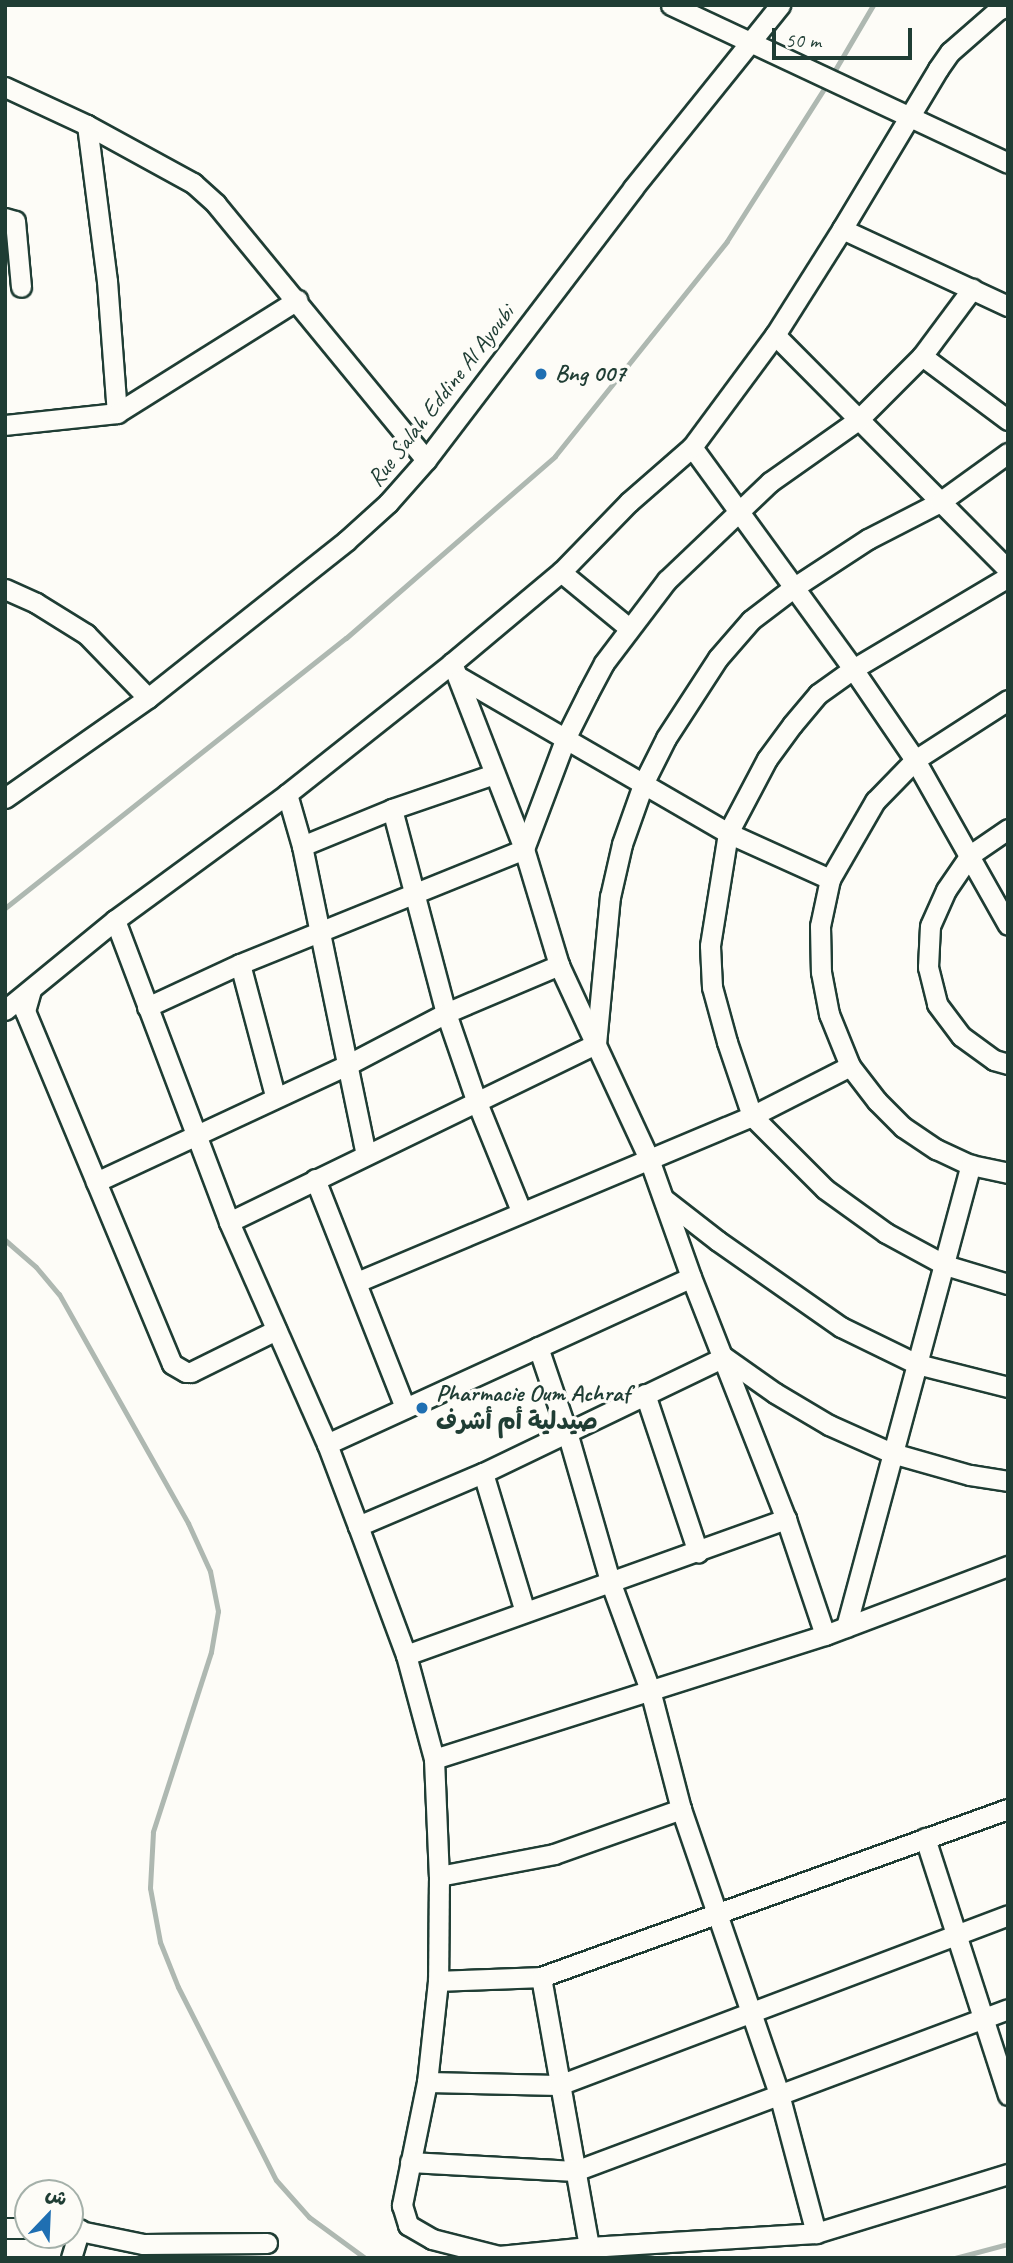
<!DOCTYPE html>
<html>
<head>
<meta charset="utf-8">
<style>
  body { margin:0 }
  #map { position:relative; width:1013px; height:2263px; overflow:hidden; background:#fdfcf7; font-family:Caveat,"Playpen Sans Arabic",sans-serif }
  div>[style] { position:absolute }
  .stream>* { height:5px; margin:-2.5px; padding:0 2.5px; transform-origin:2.5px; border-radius:2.5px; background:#aeb8b1 }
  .roads { filter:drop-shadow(2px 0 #1f3d34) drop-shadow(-2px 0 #1f3d34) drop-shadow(0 2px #1f3d34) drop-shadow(0 -2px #1f3d34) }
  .minor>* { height:19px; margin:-9.5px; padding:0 9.5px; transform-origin:9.5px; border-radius:9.5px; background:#fdfcf7 }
  .dots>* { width:19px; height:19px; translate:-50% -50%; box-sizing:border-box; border:4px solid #fdfcf7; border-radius:50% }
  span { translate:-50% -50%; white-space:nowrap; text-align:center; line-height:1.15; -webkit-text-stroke:7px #fdfcf7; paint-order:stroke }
  .poi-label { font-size:24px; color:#1f3d34; font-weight:700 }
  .left { translate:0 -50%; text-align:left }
  .street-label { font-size:24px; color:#1f3d34 }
  .frame { position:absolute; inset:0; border:7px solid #1f3d34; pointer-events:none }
  .north { position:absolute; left:14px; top:2179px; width:70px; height:70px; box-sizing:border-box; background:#fdfcf7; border:2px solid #a4b0a9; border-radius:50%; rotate:23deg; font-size:19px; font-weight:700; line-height:28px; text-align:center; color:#1f3d34 }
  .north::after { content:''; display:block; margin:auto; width:24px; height:32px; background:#1f6fb2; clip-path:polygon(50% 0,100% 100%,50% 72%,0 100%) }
  .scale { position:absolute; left:772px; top:28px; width:140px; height:32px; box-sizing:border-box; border:4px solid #1f3d34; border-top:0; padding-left:9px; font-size:21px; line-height:24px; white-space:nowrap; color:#1f3d34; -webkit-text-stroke:5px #fdfcf7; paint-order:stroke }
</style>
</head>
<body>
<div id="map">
  <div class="stream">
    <div style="left:832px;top:75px;width:81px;rotate:-59.6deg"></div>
    <div style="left:5px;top:908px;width:435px;rotate:-38.4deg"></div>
    <div style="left:346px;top:638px;width:277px;rotate:-41deg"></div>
    <div style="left:555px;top:456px;width:275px;rotate:-51.3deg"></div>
    <div style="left:727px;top:241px;width:186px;rotate:-57.5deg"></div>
    <div style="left:5px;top:1240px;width:41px;rotate:41.1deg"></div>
    <div style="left:36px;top:1267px;width:35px;rotate:50deg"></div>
    <div style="left:59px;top:1294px;width:263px;rotate:60.6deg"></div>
    <div style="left:188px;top:1523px;width:53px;rotate:65.4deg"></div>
    <div style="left:210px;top:1571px;width:41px;rotate:78.7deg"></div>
    <div style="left:218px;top:1611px;width:42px;rotate:99.7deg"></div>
    <div style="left:211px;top:1652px;width:189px;rotate:107.9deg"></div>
    <div style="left:153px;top:1832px;width:56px;rotate:93.1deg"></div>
    <div style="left:150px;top:1888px;width:55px;rotate:79.5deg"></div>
    <div style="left:160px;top:1942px;width:48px;rotate:68.2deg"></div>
    <div style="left:178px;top:1987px;width:216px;rotate:63.1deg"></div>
    <div style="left:276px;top:2180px;width:50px;rotate:48.3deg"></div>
    <div style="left:309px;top:2217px;width:69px;rotate:36.2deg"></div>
    <div style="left:955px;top:2258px;width:55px;rotate:-14.8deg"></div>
  </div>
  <div class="roads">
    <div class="minor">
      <div style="left:671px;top:5px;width:372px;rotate:25.1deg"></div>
      <div style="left:5px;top:87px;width:90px;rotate:24.9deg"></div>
      <div style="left:87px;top:125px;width:121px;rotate:28.7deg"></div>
      <div style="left:193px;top:183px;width:31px;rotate:42deg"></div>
      <div style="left:216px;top:204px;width:331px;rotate:50.6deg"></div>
      <div style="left:87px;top:125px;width:157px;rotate:82.7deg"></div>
      <div style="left:107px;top:281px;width:132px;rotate:85.7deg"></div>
      <div style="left:5px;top:218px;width:10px;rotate:17deg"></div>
      <div style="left:15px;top:221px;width:66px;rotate:84.8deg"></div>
      <div style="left:842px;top:229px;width:183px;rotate:24.9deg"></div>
      <div style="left:775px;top:335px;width:331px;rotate:45.2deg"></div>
      <div style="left:922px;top:356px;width:107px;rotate:36.7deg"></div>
      <div style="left:5px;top:425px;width:113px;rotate:-6.1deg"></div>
      <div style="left:117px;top:413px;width:213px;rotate:-32.1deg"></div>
      <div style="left:692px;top:447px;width:274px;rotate:54deg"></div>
      <div style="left:853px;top:669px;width:110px;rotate:55.7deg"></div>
      <div style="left:915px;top:760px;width:189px;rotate:60.6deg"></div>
      <div style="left:561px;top:572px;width:88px;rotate:39.5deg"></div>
      <div style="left:1008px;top:577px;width:180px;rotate:149.3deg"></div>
      <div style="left:853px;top:669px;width:43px;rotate:144.5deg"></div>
      <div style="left:818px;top:694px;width:40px;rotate:130deg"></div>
      <div style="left:792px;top:725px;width:42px;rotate:126.3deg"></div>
      <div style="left:767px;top:759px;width:84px;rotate:117.8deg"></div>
      <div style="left:728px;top:833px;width:114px;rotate:99.1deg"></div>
      <div style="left:710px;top:946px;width:41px;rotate:87.2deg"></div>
      <div style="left:712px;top:987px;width:57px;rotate:74.7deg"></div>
      <div style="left:727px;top:1042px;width:78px;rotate:71.3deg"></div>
      <div style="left:752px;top:1116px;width:103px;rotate:45deg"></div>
      <div style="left:825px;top:1189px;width:75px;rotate:35.8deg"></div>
      <div style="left:886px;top:1233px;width:67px;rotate:28.5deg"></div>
      <div style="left:945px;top:1265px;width:66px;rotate:16.8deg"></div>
      <div style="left:5px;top:589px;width:34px;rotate:24deg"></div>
      <div style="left:36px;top:603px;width:59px;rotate:31.8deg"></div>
      <div style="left:86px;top:634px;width:89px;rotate:45.9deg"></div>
      <div style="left:452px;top:663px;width:199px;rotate:68.8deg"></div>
      <div style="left:524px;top:849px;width:121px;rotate:73.2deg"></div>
      <div style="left:559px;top:965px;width:214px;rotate:65.1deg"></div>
      <div style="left:649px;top:1159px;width:125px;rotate:70.4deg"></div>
      <div style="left:691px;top:1277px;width:260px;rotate:68.6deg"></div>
      <div style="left:786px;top:1519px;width:122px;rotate:71.4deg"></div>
      <div style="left:459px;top:677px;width:311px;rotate:30.1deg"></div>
      <div style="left:728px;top:833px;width:112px;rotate:24.3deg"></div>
      <div style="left:1008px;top:700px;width:111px;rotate:147.2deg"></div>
      <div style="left:915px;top:760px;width:57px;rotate:134.3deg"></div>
      <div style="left:875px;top:801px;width:90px;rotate:120deg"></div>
      <div style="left:830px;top:879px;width:48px;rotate:102deg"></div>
      <div style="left:820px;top:926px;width:46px;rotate:88.8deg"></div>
      <div style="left:821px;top:972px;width:43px;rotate:79.2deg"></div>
      <div style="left:829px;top:1014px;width:56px;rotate:68deg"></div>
      <div style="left:850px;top:1066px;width:44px;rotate:52.4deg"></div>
      <div style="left:877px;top:1101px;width:37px;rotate:45deg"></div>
      <div style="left:903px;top:1127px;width:40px;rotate:34deg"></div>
      <div style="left:936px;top:1149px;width:38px;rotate:25deg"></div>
      <div style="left:971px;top:1165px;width:38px;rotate:12deg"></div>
      <div style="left:287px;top:794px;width:54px;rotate:73.9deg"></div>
      <div style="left:302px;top:846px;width:315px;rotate:78.3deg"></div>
      <div style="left:5px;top:798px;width:174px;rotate:-35deg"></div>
      <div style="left:148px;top:698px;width:253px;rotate:-38.4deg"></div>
      <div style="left:346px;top:541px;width:57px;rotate:-42.1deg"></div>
      <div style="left:388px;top:503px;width:57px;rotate:-48.5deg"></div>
      <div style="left:426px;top:460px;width:342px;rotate:-52.7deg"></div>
      <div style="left:633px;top:188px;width:235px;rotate:-51.2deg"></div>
      <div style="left:392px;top:809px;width:211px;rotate:75.2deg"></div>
      <div style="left:446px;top:1013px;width:92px;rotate:71deg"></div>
      <div style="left:476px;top:1100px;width:120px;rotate:67.9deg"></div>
      <div style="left:1008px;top:829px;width:46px;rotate:145.6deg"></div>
      <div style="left:970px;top:855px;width:42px;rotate:124.4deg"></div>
      <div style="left:946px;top:890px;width:39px;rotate:114deg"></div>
      <div style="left:930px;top:926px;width:41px;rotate:92.8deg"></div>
      <div style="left:928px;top:967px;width:38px;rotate:76deg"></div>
      <div style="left:937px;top:1004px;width:40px;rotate:53deg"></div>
      <div style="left:961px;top:1036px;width:41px;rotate:36deg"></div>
      <div style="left:994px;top:1060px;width:15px;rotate:16deg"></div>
      <div style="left:302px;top:846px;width:97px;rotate:-22.3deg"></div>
      <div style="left:392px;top:809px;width:108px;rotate:-18.9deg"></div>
      <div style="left:115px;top:920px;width:323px;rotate:69.3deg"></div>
      <div style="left:229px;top:1222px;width:243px;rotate:66.2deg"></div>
      <div style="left:327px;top:1444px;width:88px;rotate:69.3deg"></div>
      <div style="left:358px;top:1526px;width:138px;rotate:69.6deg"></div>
      <div style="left:406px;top:1655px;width:108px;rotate:74.9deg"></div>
      <div style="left:434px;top:1759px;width:117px;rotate:87.6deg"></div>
      <div style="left:439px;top:1876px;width:105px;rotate:90.5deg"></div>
      <div style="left:438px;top:1981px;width:102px;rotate:96.2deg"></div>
      <div style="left:427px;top:2082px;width:126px;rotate:101.5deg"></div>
      <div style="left:402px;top:2205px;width:21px;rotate:73deg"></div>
      <div style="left:408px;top:2225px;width:28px;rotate:30deg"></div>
      <div style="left:432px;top:2239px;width:69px;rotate:14.2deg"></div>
      <div style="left:499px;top:2256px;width:90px;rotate:-5.7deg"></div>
      <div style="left:589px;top:2247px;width:227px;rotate:-3.5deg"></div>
      <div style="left:816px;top:2233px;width:201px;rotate:-17.1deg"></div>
      <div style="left:240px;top:964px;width:137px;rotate:75.1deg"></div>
      <div style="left:31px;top:990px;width:22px;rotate:106deg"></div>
      <div style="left:25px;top:1011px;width:382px;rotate:67.4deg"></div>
      <div style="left:172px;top:1364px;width:16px;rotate:30deg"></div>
      <div style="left:186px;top:1372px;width:5px"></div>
      <div style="left:191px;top:1372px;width:95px;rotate:-26.3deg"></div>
      <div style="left:147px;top:1007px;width:102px;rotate:-24.8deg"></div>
      <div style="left:240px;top:964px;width:306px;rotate:-22deg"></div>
      <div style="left:524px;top:849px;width:120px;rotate:-69.4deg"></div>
      <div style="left:566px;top:737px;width:49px;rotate:-63.4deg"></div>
      <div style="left:588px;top:693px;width:34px;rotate:-62deg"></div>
      <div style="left:604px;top:663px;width:104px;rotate:-52.8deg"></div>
      <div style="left:667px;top:580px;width:142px;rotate:-43.6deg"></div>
      <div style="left:770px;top:482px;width:108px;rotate:-35.2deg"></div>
      <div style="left:858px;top:420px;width:91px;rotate:-45deg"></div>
      <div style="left:922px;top:356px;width:84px;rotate:-53.3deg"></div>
      <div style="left:5px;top:1010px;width:142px;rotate:-39.3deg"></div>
      <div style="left:115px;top:920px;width:213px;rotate:-36.2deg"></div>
      <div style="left:287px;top:794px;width:211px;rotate:-38.4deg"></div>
      <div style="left:452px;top:663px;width:142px;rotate:-39.9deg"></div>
      <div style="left:561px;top:572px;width:98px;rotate:-45.8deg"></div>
      <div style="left:629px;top:502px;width:84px;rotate:-41.1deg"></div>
      <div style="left:692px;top:447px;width:139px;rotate:-53.5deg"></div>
      <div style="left:775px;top:335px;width:125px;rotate:-57.7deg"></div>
      <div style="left:842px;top:229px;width:187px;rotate:-59deg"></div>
      <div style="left:938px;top:69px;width:21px;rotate:-55deg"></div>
      <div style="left:950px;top:52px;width:64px;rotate:-41.2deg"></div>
      <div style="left:998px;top:10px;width:11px;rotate:-22deg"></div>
      <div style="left:315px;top:1179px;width:246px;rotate:68.5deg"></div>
      <div style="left:96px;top:1182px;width:279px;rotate:-25deg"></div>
      <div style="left:349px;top:1064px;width:110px;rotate:-27.7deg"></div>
      <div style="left:446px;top:1013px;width:123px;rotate:-23deg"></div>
      <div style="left:664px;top:1199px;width:68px;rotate:37.9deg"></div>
      <div style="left:718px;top:1241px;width:150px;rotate:35deg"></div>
      <div style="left:841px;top:1327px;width:85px;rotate:26deg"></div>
      <div style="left:917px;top:1364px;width:94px;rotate:14.2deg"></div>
      <div style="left:229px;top:1222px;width:408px;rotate:-25.9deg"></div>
      <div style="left:596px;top:1044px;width:148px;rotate:-84.6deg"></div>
      <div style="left:610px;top:897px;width:54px;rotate:-77.2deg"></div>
      <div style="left:622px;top:844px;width:66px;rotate:-70.5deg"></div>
      <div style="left:644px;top:782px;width:49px;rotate:-63.4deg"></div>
      <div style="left:666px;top:738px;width:95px;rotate:-57deg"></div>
      <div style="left:718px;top:658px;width:50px;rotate:-49deg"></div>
      <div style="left:751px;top:620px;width:53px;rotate:-37.3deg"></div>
      <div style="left:793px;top:588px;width:90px;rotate:-33.2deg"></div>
      <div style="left:868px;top:539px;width:81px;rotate:-27.2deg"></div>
      <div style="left:940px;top:502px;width:84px;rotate:-35.8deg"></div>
      <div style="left:357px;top:1282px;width:428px;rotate:-22.8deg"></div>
      <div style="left:752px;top:1116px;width:110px;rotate:-27deg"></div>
      <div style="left:538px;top:1347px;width:90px;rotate:71.2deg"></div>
      <div style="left:567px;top:1432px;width:155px;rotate:73.9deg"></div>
      <div style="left:610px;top:1581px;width:116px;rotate:69.8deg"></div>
      <div style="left:650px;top:1690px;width:123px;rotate:75.4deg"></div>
      <div style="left:681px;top:1809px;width:301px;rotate:71deg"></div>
      <div style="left:779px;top:2094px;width:144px;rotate:75.1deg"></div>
      <div style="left:645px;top:1394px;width:167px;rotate:71.5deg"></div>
      <div style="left:327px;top:1444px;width:400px;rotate:-24.6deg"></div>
      <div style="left:483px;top:1473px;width:145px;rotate:73.2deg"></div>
      <div style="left:358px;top:1526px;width:136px;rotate:-23deg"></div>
      <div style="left:483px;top:1473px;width:267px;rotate:-25.7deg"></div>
      <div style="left:724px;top:1357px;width:62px;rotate:35.2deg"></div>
      <div style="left:775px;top:1393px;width:63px;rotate:30.7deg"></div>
      <div style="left:829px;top:1425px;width:69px;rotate:24deg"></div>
      <div style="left:892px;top:1453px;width:81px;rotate:15.8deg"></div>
      <div style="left:970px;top:1475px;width:38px;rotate:9deg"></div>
      <div style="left:846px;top:1627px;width:479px;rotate:-74.9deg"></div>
      <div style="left:406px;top:1655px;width:404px;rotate:-19.7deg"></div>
      <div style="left:434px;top:1759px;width:410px;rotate:-17.6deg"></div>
      <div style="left:825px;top:1635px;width:196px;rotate:-20.7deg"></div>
      <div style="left:925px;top:1838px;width:270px;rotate:72.1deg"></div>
      <div style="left:439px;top:1876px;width:117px;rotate:-10.8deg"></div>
      <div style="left:554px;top:1854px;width:135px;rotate:-19.5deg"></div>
      <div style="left:541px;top:1977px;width:274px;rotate:79.9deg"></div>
      <div style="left:438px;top:1981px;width:103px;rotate:-2.2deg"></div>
      <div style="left:541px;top:1977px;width:496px;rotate:-19.8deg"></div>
      <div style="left:427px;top:2082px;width:132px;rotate:1.3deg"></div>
      <div style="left:559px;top:2085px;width:480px;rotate:-20.7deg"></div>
      <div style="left:410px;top:2162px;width:165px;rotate:3.1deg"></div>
      <div style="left:575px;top:2171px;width:462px;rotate:-20.5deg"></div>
      <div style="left:5px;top:2228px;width:23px"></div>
      <div style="left:70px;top:2229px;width:75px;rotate:11.6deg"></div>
      <div style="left:143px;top:2244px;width:124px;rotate:-0.5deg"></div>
      <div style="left:71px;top:2258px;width:30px;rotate:-73deg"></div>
    </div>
  </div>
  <div class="dots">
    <div style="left:541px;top:374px;background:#1f6fb2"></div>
    <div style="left:422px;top:1408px;background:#1f6fb2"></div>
  </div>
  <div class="poi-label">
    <span class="left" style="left:555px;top:374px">Bng 007</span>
    <span class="left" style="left:436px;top:1408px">Pharmacie Oum Achraf<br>صيدلية أم أشرف</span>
  </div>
  <div class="street-label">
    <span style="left:441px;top:396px;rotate:-52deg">Rue Salah Eddine Al Ayoubi</span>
  </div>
  <div class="frame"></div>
  <div class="north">ش</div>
  <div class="scale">50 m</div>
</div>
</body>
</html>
